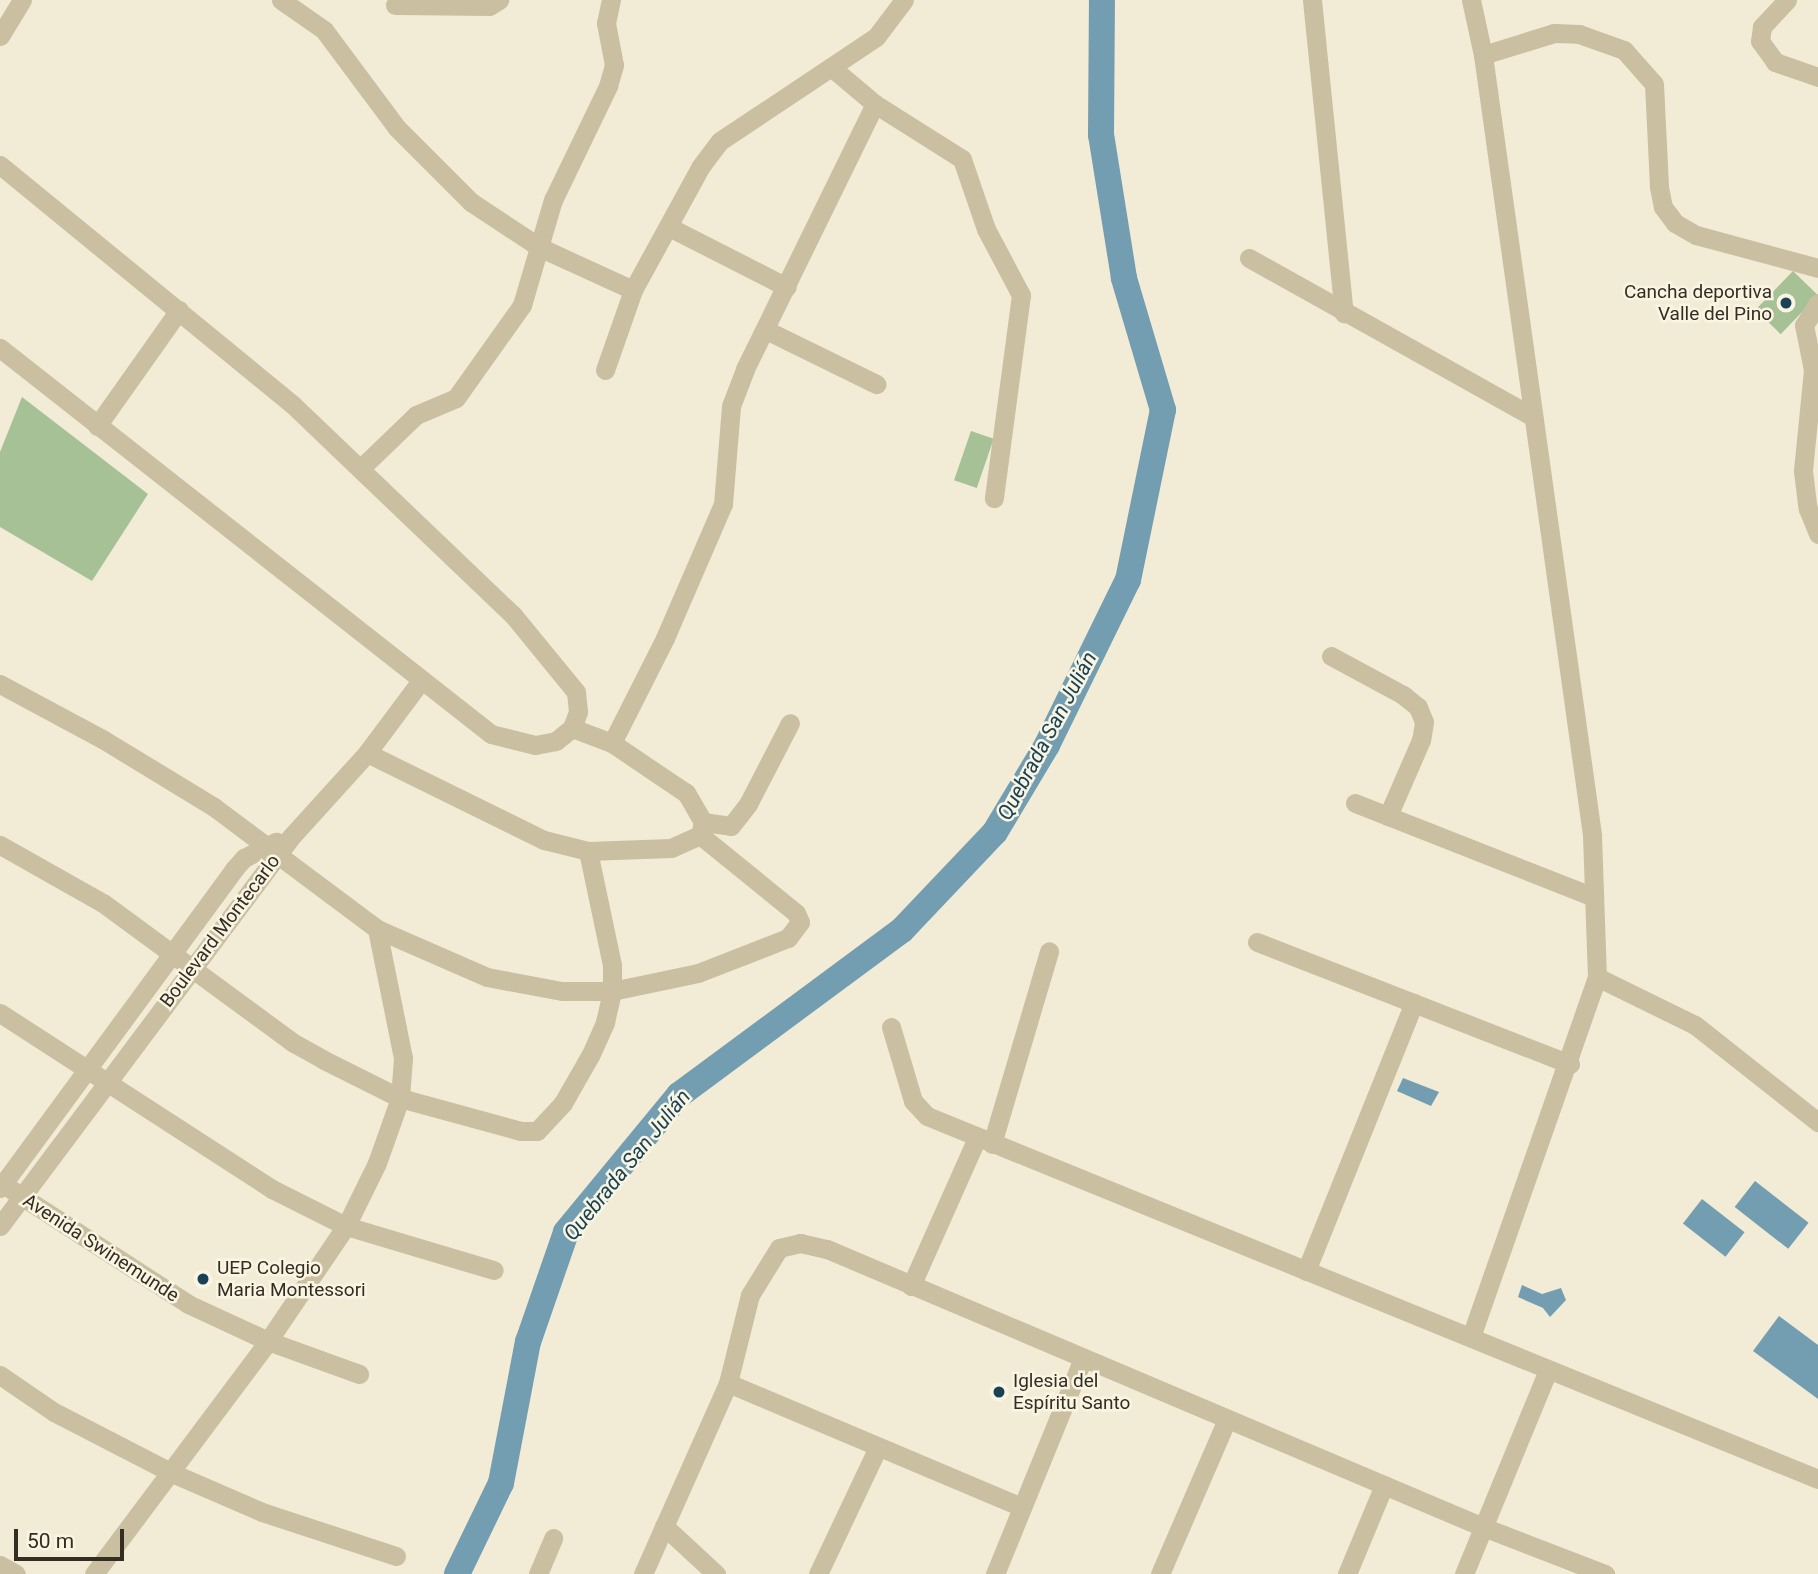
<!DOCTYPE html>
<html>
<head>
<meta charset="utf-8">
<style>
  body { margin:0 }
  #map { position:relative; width:1818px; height:1574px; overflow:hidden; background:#f2ecd6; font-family:Roboto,sans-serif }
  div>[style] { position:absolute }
  .green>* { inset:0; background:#a6c195; transform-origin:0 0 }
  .water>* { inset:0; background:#739db0; transform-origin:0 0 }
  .river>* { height:26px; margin:-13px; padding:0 13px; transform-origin:13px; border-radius:13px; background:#739db0 }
  .minor>* { height:19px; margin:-9.5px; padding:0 9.5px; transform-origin:9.5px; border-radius:9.5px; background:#cabfa1 }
  .dots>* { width:19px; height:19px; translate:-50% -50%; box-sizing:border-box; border:4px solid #faf5e2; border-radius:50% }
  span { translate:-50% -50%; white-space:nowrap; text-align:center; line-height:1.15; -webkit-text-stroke:5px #faf5e2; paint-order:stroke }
  .poi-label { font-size:19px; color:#342d24 }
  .right { translate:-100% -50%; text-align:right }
  .left { translate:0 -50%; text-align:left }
  .street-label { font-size:19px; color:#342d24 }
  .water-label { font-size:21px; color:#194257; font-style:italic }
  .scale { position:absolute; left:14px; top:1529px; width:110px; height:32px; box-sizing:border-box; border:4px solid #342d24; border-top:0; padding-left:9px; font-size:21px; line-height:24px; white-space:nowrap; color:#342d24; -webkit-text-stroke:5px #faf5e2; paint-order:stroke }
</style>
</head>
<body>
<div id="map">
  <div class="green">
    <div style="left:1793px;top:271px;width:35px;height:54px;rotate:44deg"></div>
    <div style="clip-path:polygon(22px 397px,148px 494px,92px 581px,0 527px,0 452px)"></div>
    <div style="left:971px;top:431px;width:24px;height:52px;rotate:19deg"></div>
  </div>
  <div class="water">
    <div style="clip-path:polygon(1403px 1078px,1439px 1092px,1431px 1106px,1397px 1091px)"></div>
    <div style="left:1755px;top:1181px;width:68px;height:33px;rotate:38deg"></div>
    <div style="left:1702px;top:1199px;width:54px;height:31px;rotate:38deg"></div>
    <div style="clip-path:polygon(1522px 1285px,1542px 1294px,1561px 1288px,1566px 1300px,1550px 1317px,1543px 1308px,1518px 1297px)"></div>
    <div style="clip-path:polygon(1779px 1316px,1818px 1345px,1818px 1399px,1753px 1351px)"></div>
  </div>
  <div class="river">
    <div style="left:457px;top:1574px;width:101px;rotate:-64.2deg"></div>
    <div style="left:501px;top:1483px;width:144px;rotate:-79.2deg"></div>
    <div style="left:528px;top:1342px;width:116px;rotate:-70.9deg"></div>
    <div style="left:566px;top:1232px;width:178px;rotate:-50.5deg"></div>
    <div style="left:679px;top:1095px;width:277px;rotate:-36.5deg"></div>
    <div style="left:902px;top:930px;width:135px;rotate:-46.5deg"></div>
    <div style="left:995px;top:832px;width:101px;rotate:-59.1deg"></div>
    <div style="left:1047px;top:745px;width:184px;rotate:-63.9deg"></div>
    <div style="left:1128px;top:580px;width:174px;rotate:-78.4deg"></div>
    <div style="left:1163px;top:410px;width:138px;rotate:-106.5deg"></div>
    <div style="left:1124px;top:278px;width:145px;rotate:-99.1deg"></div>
    <div style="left:1101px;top:135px;width:135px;rotate:-89.6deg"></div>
  </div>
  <div class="minor">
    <div style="left:281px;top:0;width:52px;rotate:34.9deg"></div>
    <div style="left:324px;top:30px;width:122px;rotate:53.3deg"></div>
    <div style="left:397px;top:128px;width:105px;rotate:45deg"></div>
    <div style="left:471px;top:202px;width:82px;rotate:33.5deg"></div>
    <div style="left:539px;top:247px;width:103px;rotate:24.6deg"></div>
    <div style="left:1312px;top:0;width:315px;rotate:84.2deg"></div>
    <div style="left:1471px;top:0;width:56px;rotate:77.7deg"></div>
    <div style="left:1483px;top:55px;width:788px;rotate:82.04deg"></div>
    <div style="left:1592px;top:835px;width:142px;rotate:88deg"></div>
    <div style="left:1597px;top:977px;width:381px;rotate:109.3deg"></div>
    <div style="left:1787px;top:0;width:37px;rotate:133deg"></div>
    <div style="left:1762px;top:27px;width:14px;rotate:98deg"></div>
    <div style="left:1760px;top:41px;width:26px;rotate:54deg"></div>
    <div style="left:1775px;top:62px;width:46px;rotate:19.2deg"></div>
    <div style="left:395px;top:5px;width:94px;rotate:0.6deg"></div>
    <div style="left:489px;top:6px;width:12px;rotate:-31deg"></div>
    <div style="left:0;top:36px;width:42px;rotate:-58.6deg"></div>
    <div style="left:1483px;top:55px;width:74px;rotate:-17.2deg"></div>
    <div style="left:1554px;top:33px;width:25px;rotate:2deg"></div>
    <div style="left:1579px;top:34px;width:48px;rotate:19.6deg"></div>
    <div style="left:1624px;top:50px;width:45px;rotate:48.6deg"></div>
    <div style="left:1654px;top:84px;width:103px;rotate:87.2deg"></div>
    <div style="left:1659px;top:187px;width:20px;rotate:79deg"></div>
    <div style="left:1663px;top:207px;width:20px;rotate:53deg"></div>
    <div style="left:1675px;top:223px;width:24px;rotate:30deg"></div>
    <div style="left:1696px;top:235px;width:126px;rotate:15.1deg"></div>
    <div style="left:831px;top:67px;width:57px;rotate:40.1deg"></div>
    <div style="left:875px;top:104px;width:103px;rotate:32.3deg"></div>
    <div style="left:962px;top:159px;width:74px;rotate:71.1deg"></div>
    <div style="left:986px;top:229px;width:75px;rotate:62.1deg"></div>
    <div style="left:1021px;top:295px;width:205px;rotate:97.6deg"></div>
    <div style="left:0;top:165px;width:377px;rotate:39.3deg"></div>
    <div style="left:292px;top:404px;width:306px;rotate:43.7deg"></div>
    <div style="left:513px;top:615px;width:99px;rotate:50.7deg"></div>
    <div style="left:576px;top:692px;width:20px;rotate:84deg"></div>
    <div style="left:578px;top:712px;width:17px;rotate:111deg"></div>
    <div style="left:572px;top:728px;width:21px;rotate:141deg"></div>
    <div style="left:556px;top:741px;width:21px;rotate:169deg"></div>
    <div style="left:535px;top:745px;width:45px;rotate:-166deg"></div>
    <div style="left:491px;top:734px;width:625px;rotate:-141.83deg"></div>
    <div style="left:669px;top:227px;width:132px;rotate:27deg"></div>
    <div style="left:1249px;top:258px;width:324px;rotate:29.2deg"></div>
    <div style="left:1818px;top:303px;width:26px;rotate:122deg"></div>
    <div style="left:1804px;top:325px;width:46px;rotate:78.7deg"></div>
    <div style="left:1813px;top:370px;width:101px;rotate:95.7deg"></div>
    <div style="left:1803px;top:471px;width:38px;rotate:83deg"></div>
    <div style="left:1808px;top:509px;width:27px;rotate:68deg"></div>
    <div style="left:766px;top:330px;width:123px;rotate:26.1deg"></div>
    <div style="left:605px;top:370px;width:85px;rotate:-70.7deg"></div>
    <div style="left:633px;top:290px;width:141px;rotate:-61.3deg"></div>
    <div style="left:701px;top:166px;width:31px;rotate:-53deg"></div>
    <div style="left:720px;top:141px;width:187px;rotate:-33.7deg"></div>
    <div style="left:876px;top:37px;width:46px;rotate:-52.9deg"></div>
    <div style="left:97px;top:426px;width:142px;rotate:-54.7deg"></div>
    <div style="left:362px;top:467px;width:75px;rotate:-43.9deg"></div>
    <div style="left:416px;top:415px;width:43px;rotate:-23deg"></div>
    <div style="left:456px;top:398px;width:114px;rotate:-54.6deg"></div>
    <div style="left:522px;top:305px;width:109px;rotate:-73.6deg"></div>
    <div style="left:553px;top:200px;width:127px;rotate:-64.2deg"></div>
    <div style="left:608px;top:86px;width:22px;rotate:-74deg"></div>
    <div style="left:614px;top:65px;width:43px;rotate:-100.8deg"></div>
    <div style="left:606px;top:23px;width:24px;rotate:-78deg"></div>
    <div style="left:1331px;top:656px;width:82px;rotate:28.4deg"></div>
    <div style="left:1403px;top:695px;width:19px;rotate:39deg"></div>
    <div style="left:1418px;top:707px;width:16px;rotate:68deg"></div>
    <div style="left:1424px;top:722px;width:18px;rotate:99deg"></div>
    <div style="left:1421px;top:740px;width:83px;rotate:113.5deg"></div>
    <div style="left:0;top:684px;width:118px;rotate:28.3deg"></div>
    <div style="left:104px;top:740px;width:129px;rotate:31.3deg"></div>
    <div style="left:214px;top:807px;width:204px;rotate:36.8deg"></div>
    <div style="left:377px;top:929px;width:120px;rotate:23.6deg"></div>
    <div style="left:487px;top:977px;width:76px;rotate:10.6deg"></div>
    <div style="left:562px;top:991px;width:50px"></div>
    <div style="left:612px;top:991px;width:88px;rotate:-11.8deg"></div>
    <div style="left:698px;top:973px;width:97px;rotate:-21.3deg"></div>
    <div style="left:788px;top:938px;width:20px;rotate:-53deg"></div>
    <div style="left:800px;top:922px;width:10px;rotate:-114deg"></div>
    <div style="left:796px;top:913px;width:124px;rotate:-140.9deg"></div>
    <div style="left:612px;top:743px;width:118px;rotate:-63.2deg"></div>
    <div style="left:665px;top:638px;width:146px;rotate:-66.6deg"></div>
    <div style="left:723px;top:504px;width:98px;rotate:-85.3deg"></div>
    <div style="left:731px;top:406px;width:40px;rotate:-69deg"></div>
    <div style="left:745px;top:369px;width:295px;rotate:-63.9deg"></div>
    <div style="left:367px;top:753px;width:197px;rotate:26.2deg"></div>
    <div style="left:544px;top:840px;width:45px;rotate:14deg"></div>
    <div style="left:588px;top:851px;width:83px;rotate:-2.1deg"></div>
    <div style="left:671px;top:848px;width:32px;rotate:-24deg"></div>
    <div style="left:700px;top:835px;width:13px;rotate:-77deg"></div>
    <div style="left:703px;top:822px;width:34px;rotate:-120deg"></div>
    <div style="left:686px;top:793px;width:89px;rotate:-146deg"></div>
    <div style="left:612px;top:743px;width:43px;rotate:-159.4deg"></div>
    <div style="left:1355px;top:803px;width:257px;rotate:21.5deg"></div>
    <div style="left:703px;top:822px;width:28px;rotate:8deg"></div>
    <div style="left:731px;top:826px;width:28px;rotate:-52deg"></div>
    <div style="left:748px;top:804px;width:91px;rotate:-62.6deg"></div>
    <div style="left:0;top:845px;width:118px;rotate:29.4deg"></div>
    <div style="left:103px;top:903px;width:235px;rotate:36.3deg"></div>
    <div style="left:292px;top:1042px;width:37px;rotate:29deg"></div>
    <div style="left:324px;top:1060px;width:85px;rotate:26.6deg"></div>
    <div style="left:400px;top:1098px;width:125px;rotate:15.3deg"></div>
    <div style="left:521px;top:1131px;width:16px"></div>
    <div style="left:537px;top:1131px;width:38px;rotate:-47deg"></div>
    <div style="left:563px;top:1103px;width:56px;rotate:-60.3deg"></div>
    <div style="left:591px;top:1054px;width:35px;rotate:-66deg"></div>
    <div style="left:605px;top:1022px;width:32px;rotate:-77deg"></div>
    <div style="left:612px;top:991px;width:26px;rotate:-90deg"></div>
    <div style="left:612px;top:965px;width:116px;rotate:-101.9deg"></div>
    <div style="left:1257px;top:942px;width:336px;rotate:21.3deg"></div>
    <div style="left:1597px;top:977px;width:109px;rotate:26.1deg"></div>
    <div style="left:1695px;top:1025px;width:157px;rotate:38.3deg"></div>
    <div style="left:0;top:1013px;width:324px;rotate:32.9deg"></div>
    <div style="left:272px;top:1189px;width:83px;rotate:26.6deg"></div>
    <div style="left:346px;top:1226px;width:154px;rotate:16.6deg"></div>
    <div style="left:891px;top:1027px;width:77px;rotate:73.4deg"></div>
    <div style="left:913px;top:1101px;width:21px;rotate:47deg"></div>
    <div style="left:927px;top:1116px;width:962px;rotate:22.17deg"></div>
    <div style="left:992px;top:1144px;width:201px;rotate:-73.5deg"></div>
    <div style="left:0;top:1188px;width:396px;rotate:-53.7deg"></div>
    <div style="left:234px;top:869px;width:15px;rotate:-48deg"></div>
    <div style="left:244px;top:858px;width:36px;rotate:-27deg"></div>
    <div style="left:12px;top:1190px;width:210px;rotate:32.9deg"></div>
    <div style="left:188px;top:1304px;width:88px;rotate:24.8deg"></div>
    <div style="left:268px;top:1341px;width:97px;rotate:19.9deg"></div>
    <div style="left:0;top:1226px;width:484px;rotate:-53.2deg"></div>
    <div style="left:290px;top:838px;width:115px;rotate:-47.8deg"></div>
    <div style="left:367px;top:753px;width:89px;rotate:-53.3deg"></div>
    <div style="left:1306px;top:1271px;width:289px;rotate:-68.1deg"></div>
    <div style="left:911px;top:1286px;width:162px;rotate:-66deg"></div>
    <div style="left:0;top:1375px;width:65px;rotate:34.4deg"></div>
    <div style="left:54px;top:1412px;width:133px;rotate:27.3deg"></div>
    <div style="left:172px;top:1473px;width:98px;rotate:23.4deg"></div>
    <div style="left:262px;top:1512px;width:141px;rotate:18.2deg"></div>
    <div style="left:728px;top:1383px;width:319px;rotate:22.9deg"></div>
    <div style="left:664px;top:1526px;width:71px;rotate:42.7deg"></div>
    <div style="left:0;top:1565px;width:18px;rotate:29deg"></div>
    <div style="left:94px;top:1574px;width:291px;rotate:-53.2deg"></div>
    <div style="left:268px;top:1341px;width:139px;rotate:-55.9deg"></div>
    <div style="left:346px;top:1226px;width:70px;rotate:-63.8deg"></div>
    <div style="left:377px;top:1163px;width:69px;rotate:-70.5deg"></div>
    <div style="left:400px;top:1098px;width:40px;rotate:-85.7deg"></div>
    <div style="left:403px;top:1058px;width:132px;rotate:-101.4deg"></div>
    <div style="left:538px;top:1574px;width:39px;rotate:-67deg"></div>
    <div style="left:643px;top:1574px;width:209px;rotate:-66deg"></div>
    <div style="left:728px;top:1383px;width:91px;rotate:-76deg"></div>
    <div style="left:750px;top:1295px;width:55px;rotate:-58.3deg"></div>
    <div style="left:779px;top:1248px;width:22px;rotate:-13deg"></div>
    <div style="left:800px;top:1243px;width:28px;rotate:13deg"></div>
    <div style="left:827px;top:1249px;width:712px;rotate:22.97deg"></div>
    <div style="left:1483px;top:1527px;width:131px;rotate:21.1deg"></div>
    <div style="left:818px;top:1574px;width:138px;rotate:-64.7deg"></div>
    <div style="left:995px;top:1574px;width:233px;rotate:-67.8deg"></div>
    <div style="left:1160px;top:1574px;width:169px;rotate:-66.6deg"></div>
    <div style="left:1347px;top:1574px;width:96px;rotate:-67.4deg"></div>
    <div style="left:1464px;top:1574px;width:221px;rotate:-67.6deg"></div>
  </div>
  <div class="dots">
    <div style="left:1786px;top:303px;background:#194257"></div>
    <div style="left:203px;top:1279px;background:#194257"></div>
    <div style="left:999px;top:1392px;background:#194257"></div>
  </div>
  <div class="poi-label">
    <span class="right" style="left:1772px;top:303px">Cancha deportiva<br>Valle del Pino</span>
    <span class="left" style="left:217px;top:1279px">UEP Colegio<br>Maria Montessori</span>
    <span class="left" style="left:1013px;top:1392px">Iglesia del<br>Espíritu Santo</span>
  </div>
  <div class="street-label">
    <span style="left:220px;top:931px;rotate:-53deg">Boulevard Montecarlo</span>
    <span style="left:101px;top:1248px;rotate:33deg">Avenida Swinemunde</span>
  </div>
  <div class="water-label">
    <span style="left:1047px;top:736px;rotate:-62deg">Quebrada San Julián</span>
    <span style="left:627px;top:1165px;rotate:-51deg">Quebrada San Julián</span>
  </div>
  <div class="scale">50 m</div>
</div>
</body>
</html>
